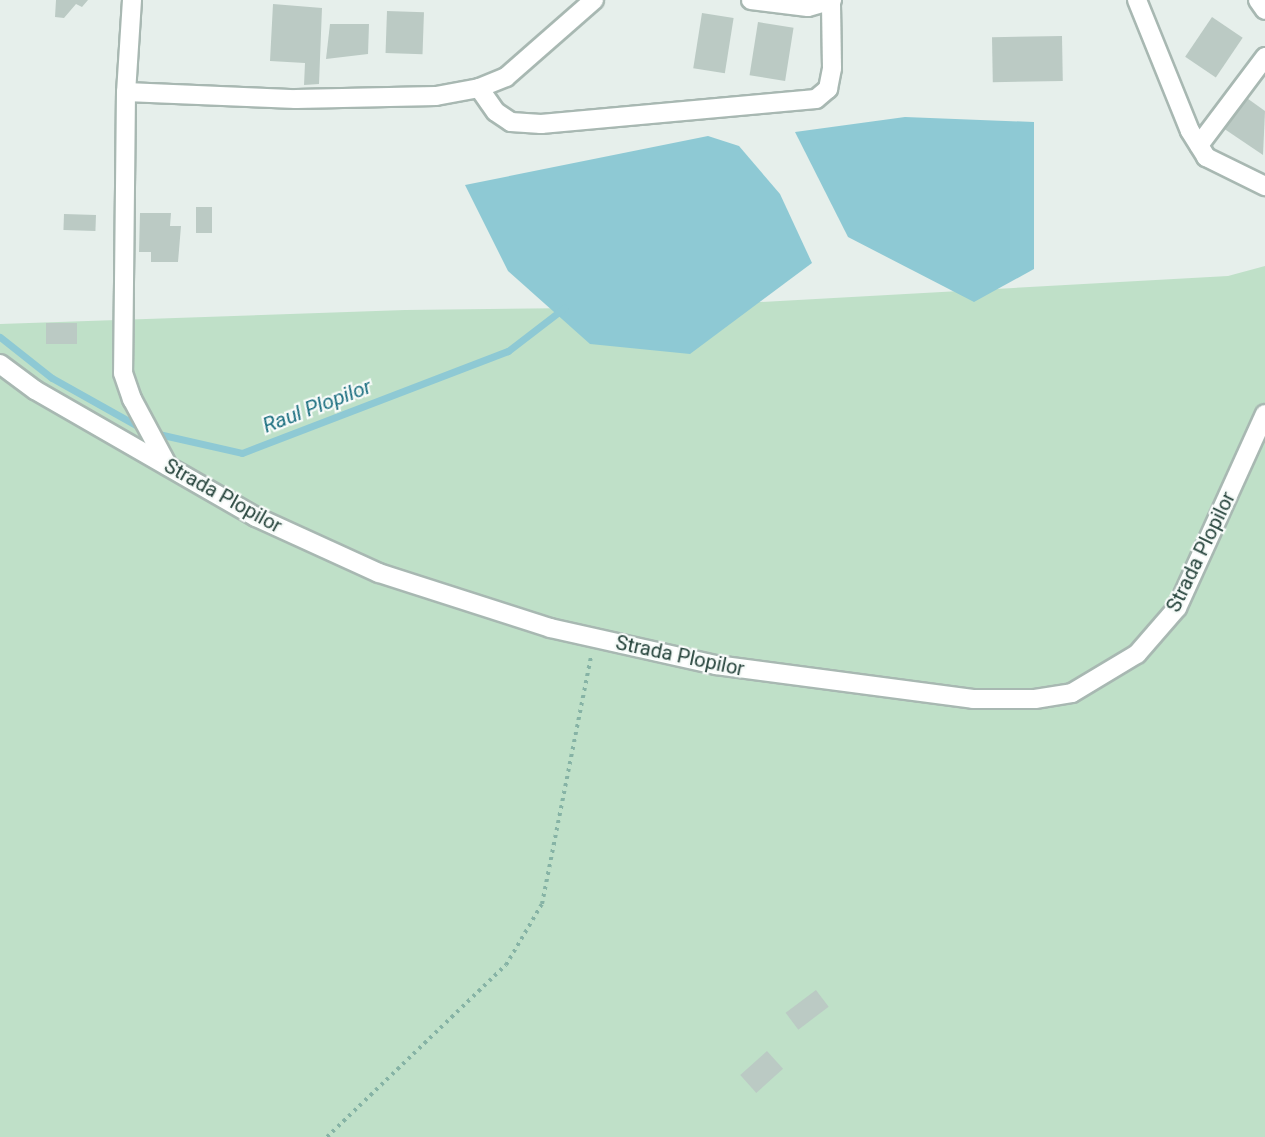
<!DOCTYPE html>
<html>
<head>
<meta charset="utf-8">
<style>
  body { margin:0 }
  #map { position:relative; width:1265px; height:1137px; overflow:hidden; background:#e6efeb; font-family:Roboto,sans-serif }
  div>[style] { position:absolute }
  .green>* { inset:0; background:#bfe0c8 }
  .water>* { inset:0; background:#8ec9d4 }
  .stream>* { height:7px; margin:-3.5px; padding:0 3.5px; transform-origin:3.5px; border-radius:3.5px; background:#8ec9d4 }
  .building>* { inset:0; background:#bbcac4; transform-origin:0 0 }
  .path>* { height:4px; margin-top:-2px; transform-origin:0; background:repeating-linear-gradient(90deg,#86b3a5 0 3px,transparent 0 7.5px) }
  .roads { filter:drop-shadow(2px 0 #a8b8b2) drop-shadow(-2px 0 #a8b8b2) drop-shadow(0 2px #a8b8b2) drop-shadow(0 -2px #a8b8b2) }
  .minor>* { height:18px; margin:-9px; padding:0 9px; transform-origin:9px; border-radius:9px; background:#fff }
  span { translate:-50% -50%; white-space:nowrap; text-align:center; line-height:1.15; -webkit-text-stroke:4.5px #f7fbf9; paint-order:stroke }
  .street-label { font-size:20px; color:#24423a }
  .water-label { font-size:21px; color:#1c6f80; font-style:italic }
</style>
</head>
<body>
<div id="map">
  <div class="green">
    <div style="clip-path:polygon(1265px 266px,1265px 1137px,0 1137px,0 324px,405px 310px,671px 307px,1228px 276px)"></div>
  </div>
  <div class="water">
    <div style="clip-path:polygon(905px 117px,1034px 122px,1034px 269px,974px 302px,848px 237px,795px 132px)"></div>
    <div style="clip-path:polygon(708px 136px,739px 146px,780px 194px,812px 263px,690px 354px,590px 344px,508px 271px,465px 185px)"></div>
  </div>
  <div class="stream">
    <div style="left:0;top:337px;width:66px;rotate:38.3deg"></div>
    <div style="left:52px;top:378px;width:102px;rotate:29.3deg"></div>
    <div style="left:154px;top:433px;width:90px;rotate:12.8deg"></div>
    <div style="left:242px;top:453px;width:285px;rotate:-21deg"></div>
    <div style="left:508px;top:351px;width:71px;rotate:-37.5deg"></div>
  </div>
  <div class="building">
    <div style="clip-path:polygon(56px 0,88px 0,82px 7px,76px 4px,64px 18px,55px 17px)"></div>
    <div style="clip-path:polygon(273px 4px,322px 8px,319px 84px,304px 85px,305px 63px,270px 61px)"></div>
    <div style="left:387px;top:11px;width:37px;height:42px;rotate:2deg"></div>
    <div style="left:702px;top:13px;width:32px;height:56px;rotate:9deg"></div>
    <div style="left:1212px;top:17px;width:37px;height:48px;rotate:34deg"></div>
    <div style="left:758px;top:22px;width:36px;height:54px;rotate:9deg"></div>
    <div style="clip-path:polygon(330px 24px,369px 24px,368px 54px,326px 59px)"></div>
    <div style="left:1062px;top:36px;width:45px;height:70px;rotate:89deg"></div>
    <div style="clip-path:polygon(1244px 96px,1265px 111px,1263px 155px,1223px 128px)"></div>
    <div style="left:196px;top:207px;width:16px;height:26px"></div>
    <div style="clip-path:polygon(140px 213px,171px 213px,170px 226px,181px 226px,178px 262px,151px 262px,151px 252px,139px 252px)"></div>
    <div style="left:64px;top:214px;width:32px;height:16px;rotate:2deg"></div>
    <div style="left:46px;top:323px;width:31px;height:21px"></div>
    <div style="left:816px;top:990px;width:21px;height:38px;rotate:53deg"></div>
    <div style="left:767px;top:1051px;width:24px;height:36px;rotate:48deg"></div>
  </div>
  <div class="path">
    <div style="left:327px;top:1137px;width:248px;rotate:-43.9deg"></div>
    <div style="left:506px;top:965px;width:71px;rotate:-59.5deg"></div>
    <div style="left:542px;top:904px;width:253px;rotate:-78.8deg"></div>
  </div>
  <div class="roads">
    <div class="minor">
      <div style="left:132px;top:0;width:92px;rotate:93.7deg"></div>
      <div style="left:126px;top:92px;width:281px;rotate:90.6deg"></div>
      <div style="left:123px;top:373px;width:28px;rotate:71deg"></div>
      <div style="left:132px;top:399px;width:76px;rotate:61.8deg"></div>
      <div style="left:751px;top:0;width:57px;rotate:7deg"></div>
      <div style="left:808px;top:7px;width:25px;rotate:-16deg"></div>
      <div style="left:1137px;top:0;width:141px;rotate:68deg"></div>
      <div style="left:1190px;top:131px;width:31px;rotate:58deg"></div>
      <div style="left:1206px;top:157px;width:66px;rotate:26.2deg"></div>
      <div style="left:1258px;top:0;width:12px;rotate:55deg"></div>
      <div style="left:479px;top:88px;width:29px;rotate:55deg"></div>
      <div style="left:496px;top:112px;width:18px;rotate:34deg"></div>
      <div style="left:511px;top:122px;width:30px;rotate:4deg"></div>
      <div style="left:541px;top:124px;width:276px;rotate:-5.2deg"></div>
      <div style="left:816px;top:99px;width:16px;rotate:-40deg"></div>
      <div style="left:828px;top:89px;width:21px;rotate:-79deg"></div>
      <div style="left:832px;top:68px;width:67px;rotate:-90.9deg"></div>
      <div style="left:126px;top:92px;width:170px;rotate:2.4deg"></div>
      <div style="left:296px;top:99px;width:140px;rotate:-1.2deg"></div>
      <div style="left:436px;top:96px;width:44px;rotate:-10.5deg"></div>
      <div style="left:479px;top:88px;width:29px;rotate:-22deg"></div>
      <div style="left:506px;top:77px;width:117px;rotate:-41.2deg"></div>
      <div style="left:1199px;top:145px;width:110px;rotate:-53.1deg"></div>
      <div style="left:0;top:364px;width:44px;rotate:36.6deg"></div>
      <div style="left:35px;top:390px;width:255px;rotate:29.9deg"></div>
      <div style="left:256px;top:517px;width:135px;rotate:24.5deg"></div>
      <div style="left:379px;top:573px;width:180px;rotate:17.8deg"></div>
      <div style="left:550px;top:628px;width:170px;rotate:12.6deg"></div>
      <div style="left:716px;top:665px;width:259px;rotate:7.5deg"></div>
      <div style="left:973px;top:699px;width:62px"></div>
      <div style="left:1035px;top:699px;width:37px;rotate:-9deg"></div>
      <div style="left:1072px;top:693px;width:76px;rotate:-31deg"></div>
      <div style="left:1137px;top:654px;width:61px;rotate:-49deg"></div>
      <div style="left:1177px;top:608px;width:213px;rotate:-65.6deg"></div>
    </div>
  </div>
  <div class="street-label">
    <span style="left:223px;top:496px;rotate:29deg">Strada Plopilor</span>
    <span style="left:1201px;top:552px;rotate:-64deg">Strada Plopilor</span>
    <span style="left:680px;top:656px;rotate:12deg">Strada Plopilor</span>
  </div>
  <div class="water-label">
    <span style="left:317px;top:406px;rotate:-21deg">Raul Plopilor</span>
  </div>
</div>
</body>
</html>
